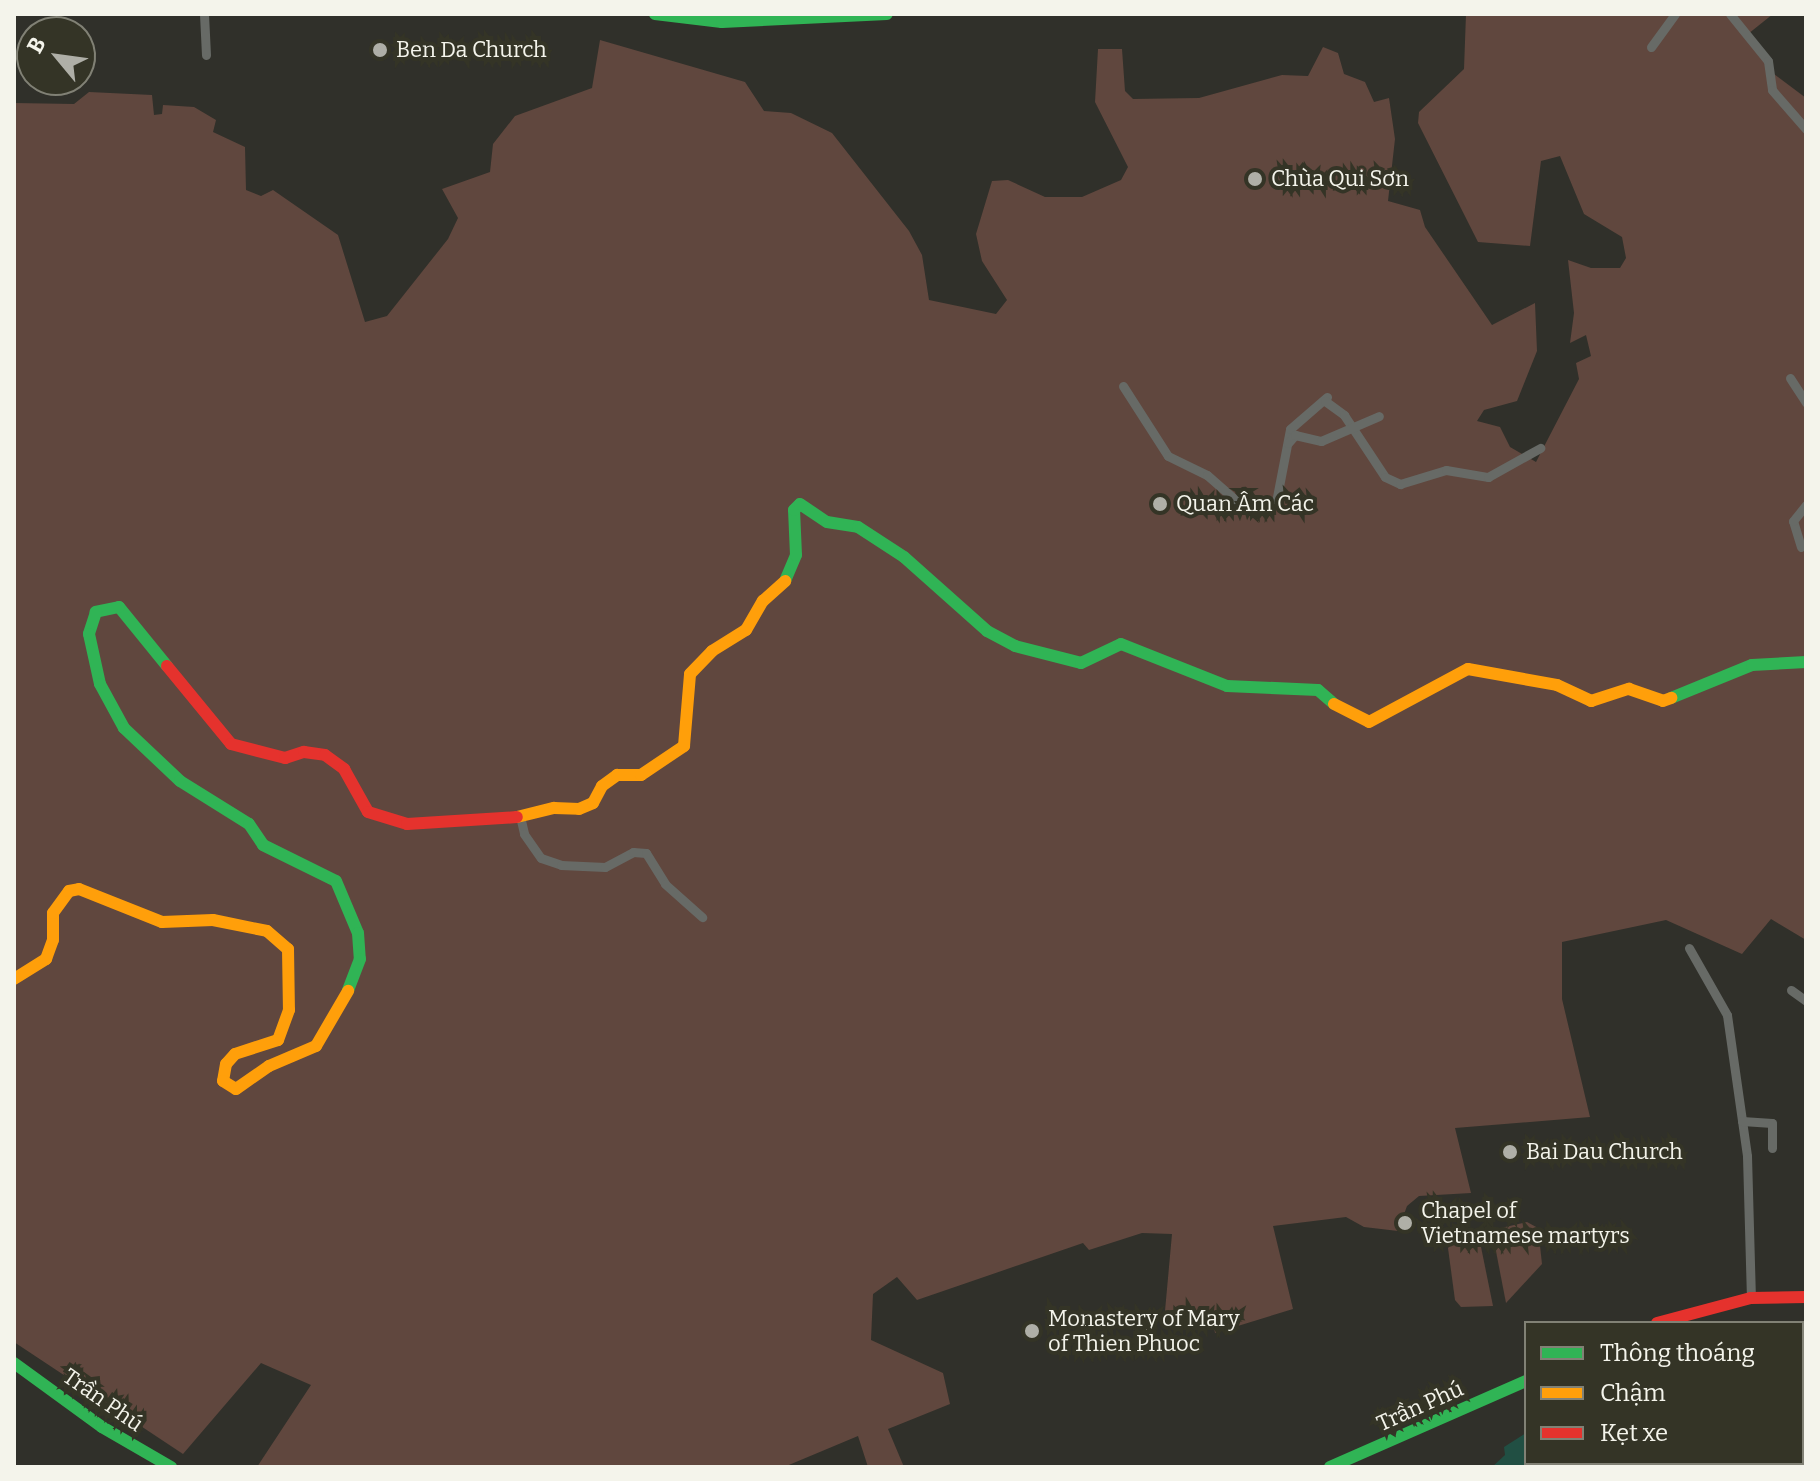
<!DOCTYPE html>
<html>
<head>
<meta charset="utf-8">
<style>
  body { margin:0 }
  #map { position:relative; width:1820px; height:1481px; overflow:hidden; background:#30302a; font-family:Bitter,serif }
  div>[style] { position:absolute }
  .green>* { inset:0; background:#60473e }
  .water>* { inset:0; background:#214f43 }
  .street>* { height:9px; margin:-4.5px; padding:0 4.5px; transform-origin:4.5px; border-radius:4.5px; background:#676a66 }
  .fast>* { height:12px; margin:-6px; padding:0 6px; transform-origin:6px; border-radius:6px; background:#30b455 }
  .slow>* { height:12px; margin:-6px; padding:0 6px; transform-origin:6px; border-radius:6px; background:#ff9f0a }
  .jam>* { height:12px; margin:-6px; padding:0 6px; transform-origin:6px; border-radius:6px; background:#e5322d }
  .dots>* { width:22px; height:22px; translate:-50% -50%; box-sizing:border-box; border:4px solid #343426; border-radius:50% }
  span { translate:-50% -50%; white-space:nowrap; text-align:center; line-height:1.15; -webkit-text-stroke:8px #343426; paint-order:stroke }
  .poi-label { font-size:22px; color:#f4f4eb }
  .left { translate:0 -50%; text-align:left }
  .street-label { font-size:22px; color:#f4f4eb }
  .frame { position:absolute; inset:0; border:16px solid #f4f4eb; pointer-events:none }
  .legend { position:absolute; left:1524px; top:1321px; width:280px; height:144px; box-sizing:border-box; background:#343426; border:2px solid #818175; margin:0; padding:10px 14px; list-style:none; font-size:24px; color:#f4f4eb }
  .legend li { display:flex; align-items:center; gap:16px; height:40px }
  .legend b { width:40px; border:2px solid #818175 }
  .north { position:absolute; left:16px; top:16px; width:80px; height:80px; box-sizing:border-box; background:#343426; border:2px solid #818175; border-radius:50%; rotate:299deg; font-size:22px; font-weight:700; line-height:32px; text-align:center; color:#f4f4eb }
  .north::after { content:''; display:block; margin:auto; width:28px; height:36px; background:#afafa7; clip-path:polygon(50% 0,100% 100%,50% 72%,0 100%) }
</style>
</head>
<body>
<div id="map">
  <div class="green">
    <div style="clip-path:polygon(1466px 14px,1773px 14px,1748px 34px,1774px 74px,1806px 98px,1806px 940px,1771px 919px,1742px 954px,1666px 920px,1562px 942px,1562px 999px,1590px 1117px,1455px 1128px,1471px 1193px,1419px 1196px,1407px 1206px,1398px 1231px,1364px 1227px,1346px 1217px,1273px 1226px,1293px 1309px,1215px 1333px,1212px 1317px,1182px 1320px,1165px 1311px,1172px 1234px,1142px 1233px,1089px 1250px,1083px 1243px,917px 1300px,897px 1277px,873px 1294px,871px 1340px,943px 1373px,950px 1404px,888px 1429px,904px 1467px,868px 1467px,858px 1436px,784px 1467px,257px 1467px,311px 1385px,261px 1363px,183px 1454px,14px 1342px,14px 103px,74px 104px,89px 92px,152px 95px,154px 115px,162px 114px,163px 105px,194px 107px,216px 120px,213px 132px,245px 147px,246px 190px,261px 196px,273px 190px,338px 235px,365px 322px,387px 316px,448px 239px,458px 218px,442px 189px,490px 172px,493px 144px,515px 116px,592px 88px,600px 40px,745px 82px,764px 111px,791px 113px,832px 133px,909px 231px,922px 255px,929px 300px,996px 314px,1007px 300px,982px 261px,976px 234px,992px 181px,1008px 180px,1045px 197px,1082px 197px,1121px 180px,1128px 167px,1095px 102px,1098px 49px,1122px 49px,1125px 91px,1133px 99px,1199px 98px,1282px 75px,1308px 76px,1323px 47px,1338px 53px,1344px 74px,1365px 82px,1374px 102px,1389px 98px,1395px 139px,1388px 201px,1420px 210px,1425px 227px,1492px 325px,1535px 303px,1537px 351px,1517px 401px,1484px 410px,1477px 421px,1500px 427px,1510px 447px,1536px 462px,1579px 379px,1576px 363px,1591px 356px,1586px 335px,1570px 343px,1574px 313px,1568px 260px,1591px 268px,1620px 268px,1626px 258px,1622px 237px,1584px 214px,1560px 156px,1541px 161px,1530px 246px,1478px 242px,1418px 123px,1419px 112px,1464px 69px)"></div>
    <div style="clip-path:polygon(1527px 1222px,1538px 1228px,1542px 1264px,1506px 1303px,1494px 1241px,1501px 1228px)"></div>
    <div style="clip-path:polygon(1462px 1233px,1470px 1233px,1480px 1242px,1493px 1306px,1461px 1307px,1455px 1300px,1448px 1248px)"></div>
  </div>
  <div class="water">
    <div style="clip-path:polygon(1802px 1337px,1806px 1467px,1492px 1467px,1505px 1455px,1504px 1447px,1526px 1433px,1526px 1463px,1802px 1463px)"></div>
  </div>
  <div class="street">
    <div style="left:204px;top:14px;width:41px;rotate:87.2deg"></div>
    <div style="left:1730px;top:14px;width:60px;rotate:51deg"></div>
    <div style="left:1768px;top:61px;width:29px;rotate:82deg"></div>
    <div style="left:1772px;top:90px;width:52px;rotate:48.9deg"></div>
    <div style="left:1651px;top:47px;width:41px;rotate:-54deg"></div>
    <div style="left:1790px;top:378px;width:30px;rotate:57deg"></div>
    <div style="left:1123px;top:386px;width:83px;rotate:57.3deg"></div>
    <div style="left:1168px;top:456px;width:43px;rotate:26deg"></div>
    <div style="left:1207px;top:475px;width:53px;rotate:41.2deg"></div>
    <div style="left:1247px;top:510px;width:24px;rotate:-7deg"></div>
    <div style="left:1271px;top:507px;width:7px;rotate:-45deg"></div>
    <div style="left:1276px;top:502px;width:74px;rotate:-79.1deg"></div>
    <div style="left:1290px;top:429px;width:49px;rotate:-40.9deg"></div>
    <div style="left:1325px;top:401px;width:24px;rotate:36deg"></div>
    <div style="left:1344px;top:415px;width:74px;rotate:56.5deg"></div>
    <div style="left:1385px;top:477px;width:17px;rotate:25deg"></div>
    <div style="left:1400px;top:484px;width:48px;rotate:-16.9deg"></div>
    <div style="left:1446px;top:470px;width:43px;rotate:9.5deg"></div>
    <div style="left:1488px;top:477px;width:60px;rotate:-29.1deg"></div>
    <div style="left:1288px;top:443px;width:11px;rotate:-49deg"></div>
    <div style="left:1295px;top:435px;width:27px;rotate:13deg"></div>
    <div style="left:1321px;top:441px;width:63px;rotate:-23.3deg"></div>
    <div style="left:1801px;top:547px;width:27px;rotate:-107deg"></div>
    <div style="left:1793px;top:521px;width:21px;rotate:-51deg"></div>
    <div style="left:520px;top:816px;width:18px;rotate:77deg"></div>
    <div style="left:524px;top:834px;width:29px;rotate:55deg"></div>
    <div style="left:541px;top:858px;width:21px;rotate:19deg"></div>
    <div style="left:561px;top:865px;width:44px;rotate:2.6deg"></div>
    <div style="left:605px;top:867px;width:32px;rotate:-28deg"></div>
    <div style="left:633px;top:852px;width:13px;rotate:4deg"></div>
    <div style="left:646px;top:853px;width:36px;rotate:58deg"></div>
    <div style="left:665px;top:884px;width:50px;rotate:41.7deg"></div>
    <div style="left:1689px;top:948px;width:77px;rotate:60.4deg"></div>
    <div style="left:1727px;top:1015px;width:142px;rotate:81.9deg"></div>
    <div style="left:1747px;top:1156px;width:142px;rotate:88.4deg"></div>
    <div style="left:1791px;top:990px;width:19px;rotate:36deg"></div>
    <div style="left:1742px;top:1121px;width:30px;rotate:4deg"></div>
    <div style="left:1772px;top:1123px;width:25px;rotate:90deg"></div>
  </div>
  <div class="fast">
    <div style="left:655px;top:14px;width:67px;rotate:6.8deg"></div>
    <div style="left:722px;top:22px;width:165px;rotate:-2.8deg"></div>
    <div style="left:785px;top:581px;width:28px;rotate:-67deg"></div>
    <div style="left:796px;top:555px;width:45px;rotate:-92.5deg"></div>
    <div style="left:794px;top:510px;width:8px;rotate:-45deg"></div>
    <div style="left:800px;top:504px;width:32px;rotate:34deg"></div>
    <div style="left:827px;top:522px;width:31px;rotate:9deg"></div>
    <div style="left:858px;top:527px;width:55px;rotate:33.1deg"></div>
    <div style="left:904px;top:557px;width:111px;rotate:41.7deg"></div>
    <div style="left:987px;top:631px;width:32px;rotate:28deg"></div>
    <div style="left:1015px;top:646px;width:68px;rotate:14.4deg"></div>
    <div style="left:1081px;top:663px;width:44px;rotate:-25.4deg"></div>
    <div style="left:1121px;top:644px;width:114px;rotate:21.6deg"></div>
    <div style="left:1227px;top:686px;width:91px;rotate:2.5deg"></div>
    <div style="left:1318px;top:690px;width:21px;rotate:41deg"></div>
    <div style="left:167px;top:666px;width:76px;rotate:-129.1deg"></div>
    <div style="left:119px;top:607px;width:24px;rotate:168deg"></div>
    <div style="left:96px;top:612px;width:23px;rotate:108deg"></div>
    <div style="left:89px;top:634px;width:51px;rotate:77.6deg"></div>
    <div style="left:100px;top:684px;width:50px;rotate:61.4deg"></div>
    <div style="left:124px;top:728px;width:77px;rotate:43.4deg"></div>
    <div style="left:180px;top:781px;width:81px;rotate:31.9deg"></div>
    <div style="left:249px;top:824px;width:25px;rotate:56deg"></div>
    <div style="left:263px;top:845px;width:81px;rotate:26.3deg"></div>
    <div style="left:336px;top:881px;width:56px;rotate:67.1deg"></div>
    <div style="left:358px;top:933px;width:26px;rotate:86deg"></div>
    <div style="left:360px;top:959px;width:34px;rotate:111deg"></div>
    <div style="left:1671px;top:698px;width:87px;rotate:-22.2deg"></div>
    <div style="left:1752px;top:665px;width:54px;rotate:-3.2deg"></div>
    <div style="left:14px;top:1363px;width:109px;rotate:36deg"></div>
    <div style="left:102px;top:1427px;width:80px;rotate:30.1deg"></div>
    <div style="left:1330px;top:1467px;width:214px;rotate:-23.7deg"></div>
  </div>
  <div class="slow">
    <div style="left:1334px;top:704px;width:39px;rotate:27deg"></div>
    <div style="left:1369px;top:722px;width:112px;rotate:-28.2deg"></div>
    <div style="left:1468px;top:669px;width:90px;rotate:10.2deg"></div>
    <div style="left:1557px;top:685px;width:38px;rotate:25deg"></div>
    <div style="left:1591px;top:701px;width:40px;rotate:-18deg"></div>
    <div style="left:1629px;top:689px;width:36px;rotate:19deg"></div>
    <div style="left:1663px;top:701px;width:9px;rotate:-21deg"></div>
    <div style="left:517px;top:817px;width:38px;rotate:-14deg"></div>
    <div style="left:554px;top:808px;width:25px;rotate:2deg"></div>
    <div style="left:579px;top:809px;width:15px;rotate:-23deg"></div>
    <div style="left:593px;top:803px;width:19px;rotate:-62deg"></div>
    <div style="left:602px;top:786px;width:19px;rotate:-36deg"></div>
    <div style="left:617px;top:775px;width:24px"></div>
    <div style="left:641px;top:775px;width:52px;rotate:-34deg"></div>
    <div style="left:684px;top:746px;width:72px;rotate:-85.2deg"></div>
    <div style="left:690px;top:674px;width:32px;rotate:-46deg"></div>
    <div style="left:712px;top:651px;width:40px;rotate:-32deg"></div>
    <div style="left:746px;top:630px;width:34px;rotate:-60deg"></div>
    <div style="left:763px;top:601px;width:30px;rotate:-42deg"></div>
    <div style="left:14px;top:979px;width:38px;rotate:-32deg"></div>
    <div style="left:46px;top:959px;width:20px;rotate:-70deg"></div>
    <div style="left:53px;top:940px;width:27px;rotate:-90deg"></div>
    <div style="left:53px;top:913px;width:27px;rotate:-54deg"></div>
    <div style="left:69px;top:891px;width:10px;rotate:-11deg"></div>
    <div style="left:79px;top:889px;width:89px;rotate:21.7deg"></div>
    <div style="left:162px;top:922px;width:51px;rotate:-2.2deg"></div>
    <div style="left:213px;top:920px;width:55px;rotate:11.5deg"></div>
    <div style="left:267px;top:931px;width:28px;rotate:41deg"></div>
    <div style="left:288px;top:949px;width:61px;rotate:89.1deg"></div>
    <div style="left:289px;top:1010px;width:32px;rotate:110deg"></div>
    <div style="left:278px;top:1040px;width:45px;rotate:162deg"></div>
    <div style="left:235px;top:1054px;width:13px;rotate:132deg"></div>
    <div style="left:226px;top:1064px;width:17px;rotate:100deg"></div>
    <div style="left:223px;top:1081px;width:15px;rotate:32deg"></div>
    <div style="left:236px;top:1089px;width:40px;rotate:-34.9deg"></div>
    <div style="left:269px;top:1066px;width:51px;rotate:-23.1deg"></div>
    <div style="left:316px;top:1046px;width:64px;rotate:-59.8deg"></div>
  </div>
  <div class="jam">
    <div style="left:167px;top:666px;width:101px;rotate:50.6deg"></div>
    <div style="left:231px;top:744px;width:56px;rotate:14.5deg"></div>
    <div style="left:285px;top:758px;width:20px;rotate:-18deg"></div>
    <div style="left:304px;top:752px;width:21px;rotate:8deg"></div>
    <div style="left:325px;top:755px;width:24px;rotate:36deg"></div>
    <div style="left:344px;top:769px;width:49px;rotate:60.8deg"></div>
    <div style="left:368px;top:812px;width:41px;rotate:17.1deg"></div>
    <div style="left:407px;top:824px;width:110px;rotate:-3.6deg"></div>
    <div style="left:1657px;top:1323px;width:97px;rotate:-14.9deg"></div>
    <div style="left:1751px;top:1298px;width:55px;rotate:-1deg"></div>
  </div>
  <div class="dots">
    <div style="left:380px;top:50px;background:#afafa7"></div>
    <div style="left:1255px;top:179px;background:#afafa7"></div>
    <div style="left:1160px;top:504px;background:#afafa7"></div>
    <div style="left:1510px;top:1152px;background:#afafa7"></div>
    <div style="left:1405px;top:1223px;background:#afafa7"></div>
    <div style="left:1032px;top:1331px;background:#afafa7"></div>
  </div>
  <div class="poi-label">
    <span class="left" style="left:396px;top:50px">Ben Da Church</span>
    <span class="left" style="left:1271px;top:179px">Chùa Qui Sơn</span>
    <span class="left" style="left:1176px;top:504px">Quan Âm Các</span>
    <span class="left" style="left:1526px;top:1152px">Bai Dau Church</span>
    <span class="left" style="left:1421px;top:1223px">Chapel of<br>Vietnamese martyrs</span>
    <span class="left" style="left:1048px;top:1331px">Monastery of Mary<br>of Thien Phuoc</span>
  </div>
  <div class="street-label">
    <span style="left:103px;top:1400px;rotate:35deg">Trần Phú</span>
    <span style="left:1420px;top:1406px;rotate:-24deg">Trần Phú</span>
  </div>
  <div class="frame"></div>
  <ul class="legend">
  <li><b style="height:10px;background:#30b455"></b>Thông thoáng</li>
  <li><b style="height:10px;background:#ff9f0a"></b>Chậm</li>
  <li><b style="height:10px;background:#e5322d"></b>Kẹt xe</li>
  </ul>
  <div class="north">B</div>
</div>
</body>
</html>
